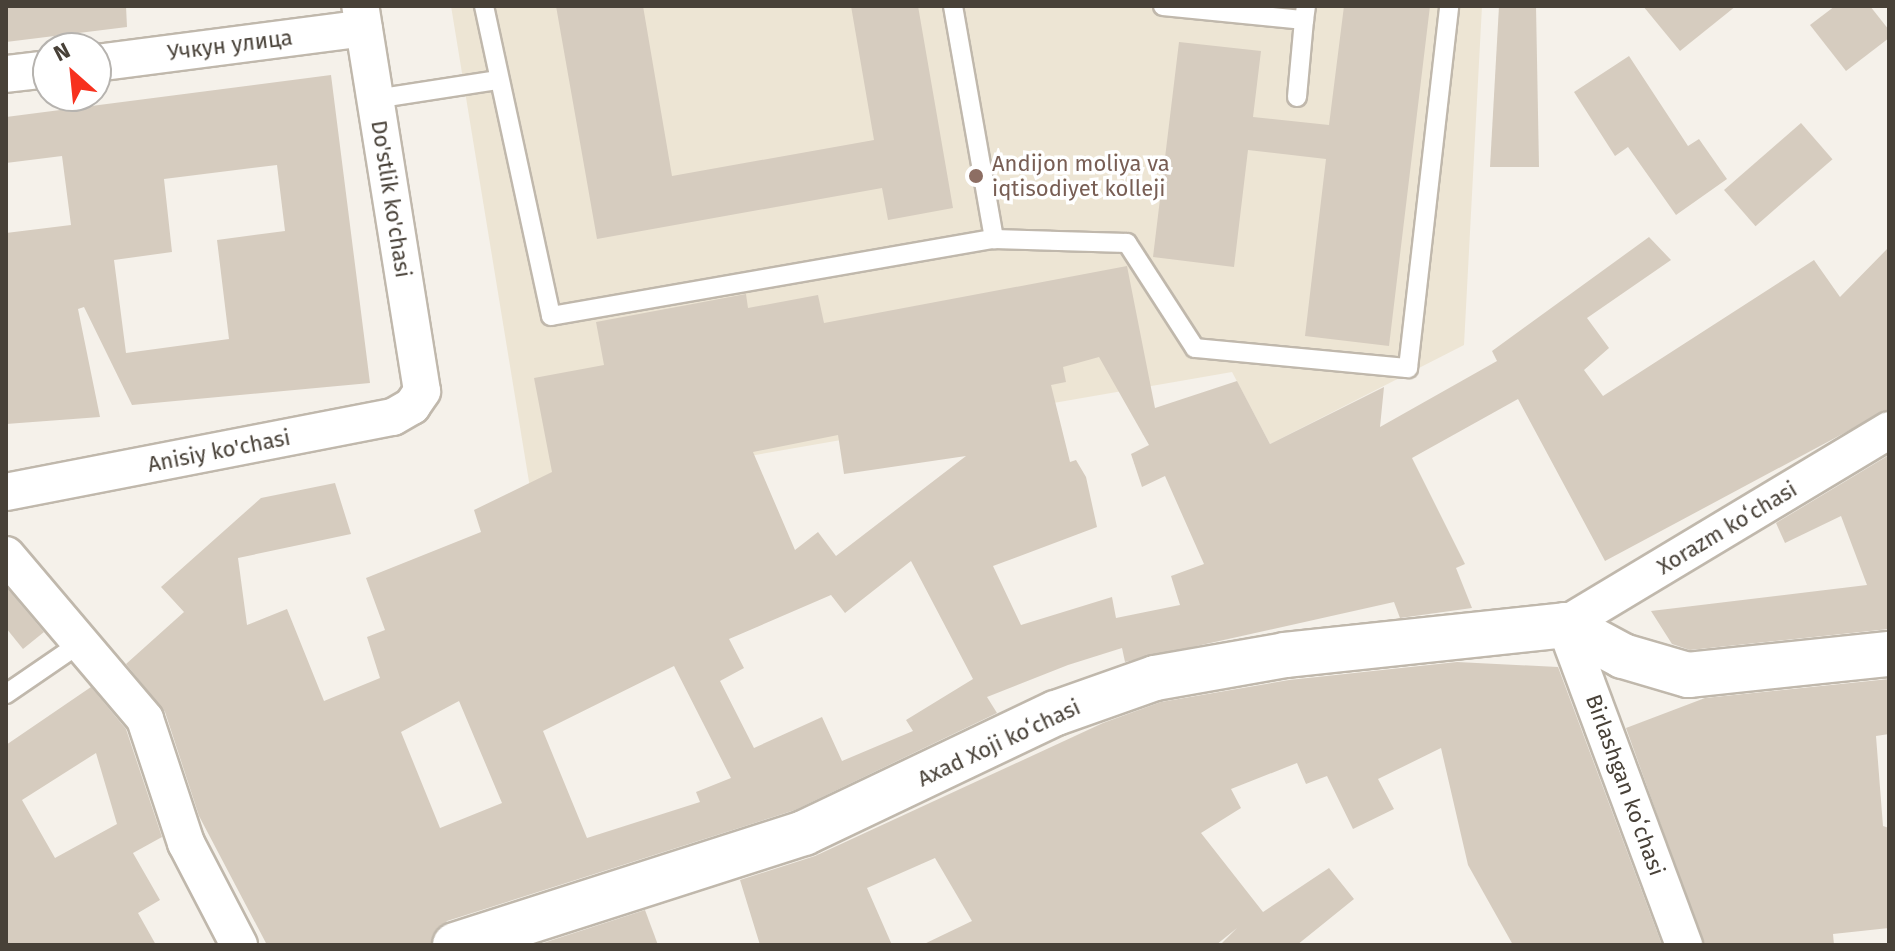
<!DOCTYPE html>
<html>
<head>
<meta charset="utf-8">
<style>
  body { margin:0 }
  #map { position:relative; width:1895px; height:951px; overflow:hidden; background:#f5f1ea; font-family:"Fira Sans",sans-serif }
  div>[style] { position:absolute }
  .education>* { inset:0; background:#ede5d4 }
  .building>* { inset:0; background:#d6ccbf; transform-origin:0 0 }
  .roads { filter:drop-shadow(2px 0 #c0b8ac) drop-shadow(-2px 0 #c0b8ac) drop-shadow(0 2px #c0b8ac) drop-shadow(0 -2px #c0b8ac) }
  .service>* { height:18px; margin:-9px; padding:0 9px; transform-origin:9px; border-radius:9px; background:#fff }
  .minor>* { height:36px; margin:-18px; padding:0 18px; transform-origin:18px; border-radius:18px; background:#fff }
  .tertiary>* { height:44px; margin:-22px; padding:0 22px; transform-origin:22px; border-radius:22px; background:#fff }
  .dots>* { width:22px; height:22px; translate:-50% -50%; box-sizing:border-box; border:4px solid #fff; border-radius:50% }
  span { translate:-50% -50%; white-space:nowrap; text-align:center; line-height:1.15; -webkit-text-stroke:7px #fff; paint-order:stroke }
  .street-label { font-size:22px; color:#484138 }
  .education-label { font-size:22px; color:#785e54 }
  .left { translate:0 -50%; text-align:left }
  .frame { position:absolute; inset:0; border:8px solid #484138; pointer-events:none }
  .north { position:absolute; left:32px; top:32px; width:80px; height:80px; box-sizing:border-box; background:#fff; border:2px solid #b6b3af; border-radius:50%; rotate:333deg; font-size:22px; font-weight:700; line-height:32px; text-align:center; color:#484138 }
  .north::after { content:''; display:block; margin:auto; width:28px; height:36px; background:#f7311e; clip-path:polygon(50% 0,100% 100%,50% 72%,0 100%) }
</style>
</head>
<body>
<div id="map">
  <div class="education">
    <div style="clip-path:polygon(451px 6px,1482px 6px,1464px 345px,1270px 444px,1232px 372px,531px 494px)"></div>
  </div>
  <div class="building">
    <div style="clip-path:polygon(6px 6px,126px 6px,127px 27px,6px 42px)"></div>
    <div style="clip-path:polygon(556px 6px,643px 6px,672px 176px,874px 140px,851px 6px,918px 6px,953px 208px,888px 220px,882px 188px,597px 239px)"></div>
    <div style="clip-path:polygon(1344px 6px,1430px 6px,1389px 346px,1305px 336px,1326px 159px,1248px 150px,1234px 267px,1153px 257px,1179px 42px,1261px 51px,1253px 117px,1329px 125px)"></div>
    <div style="clip-path:polygon(1499px 6px,1536px 6px,1539px 167px,1490px 167px)"></div>
    <div style="clip-path:polygon(1643px 6px,1736px 6px,1680px 51px)"></div>
    <div style="clip-path:polygon(1835px 6px,1870px 6px,1889px 30px,1889px 38px,1846px 71px,1810px 25px)"></div>
    <div style="clip-path:polygon(1629px 56px,1688px 146px,1699px 139px,1727px 179px,1676px 215px,1628px 147px,1615px 156px,1574px 92px)"></div>
    <div style="clip-path:polygon(evenodd,331px 75px,370px 383px,132px 405px,84px 307px,78px 309px,100px 417px,6px 424px,6px 233px,71px 225px,62px 156px,6px 163px,6px 117px,331px 75px,277px 165px,285px 231px,217px 240px,229px 339px,126px 353px,114px 260px,172px 252px,164px 179px,277px 165px)"></div>
    <div style="left:1801px;top:123px;width:48px;height:102px;rotate:49deg"></div>
    <div style="clip-path:polygon(evenodd,1649px 237px,1671px 260px,1587px 318px,1609px 348px,1584px 370px,1603px 396px,1814px 260px,1840px 297px,1889px 247px,1889px 409px,1605px 561px,1518px 399px,1412px 458px,1465px 564px,1456px 568px,1472px 608px,1400px 618px,1394px 602px,1125px 662px,1122px 648px,1068px 665px,987px 697px,997px 713px,795px 810px,447px 921px,431px 945px,267px 945px,199px 816px,165px 712px,126px 664px,184px 612px,161px 587px,261px 498px,335px 483px,351px 534px,238px 558px,247px 625px,287px 609px,324px 701px,380px 678px,367px 637px,385px 630px,366px 578px,481px 532px,474px 510px,552px 472px,534px 378px,604px 365px,596px 322px,746px 294px,748px 308px,818px 295px,824px 323px,1127px 266px,1155px 408px,1237px 381px,1270px 444px,1384px 387px,1380px 427px,1497px 361px,1492px 351px,1649px 237px,1099px 357px,1149px 445px,1131px 454px,1142px 487px,1165px 476px,1204px 564px,1171px 576px,1180px 605px,1116px 618px,1112px 597px,1021px 625px,993px 566px,1097px 527px,1086px 477px,1076px 460px,1070px 462px,1051px 385px,1066px 382px,1063px 367px,1099px 357px,1649px 237px,838px 435px,844px 474px,966px 456px,836px 556px,818px 532px,795px 550px,753px 452px,838px 435px,1649px 237px,911px 561px,973px 679px,906px 720px,913px 731px,842px 761px,822px 717px,754px 748px,720px 681px,744px 668px,729px 639px,831px 595px,845px 613px,911px 561px,1649px 237px,674px 666px,731px 778px,696px 792px,700px 802px,587px 838px,543px 731px,674px 666px,1649px 237px,459px 701px,502px 803px,440px 828px,401px 732px,459px 701px)"></div>
    <div style="clip-path:polygon(1889px 455px,1889px 629px,1690px 650px,1672px 644px,1651px 611px,1867px 585px,1841px 516px,1785px 543px,1776px 523px)"></div>
    <div style="clip-path:polygon(6px 587px,44px 632px,23px 649px,6px 628px)"></div>
    <div style="clip-path:polygon(1457px 662px,1558px 667px,1662px 945px,1513px 945px,1468px 865px,1441px 748px,1378px 779px,1394px 809px,1353px 829px,1327px 776px,1306px 784px,1297px 763px,1231px 789px,1241px 808px,1201px 833px,1263px 912px,1329px 868px,1354px 899px,1297px 945px,1220px 945px,1237px 928px,1216px 945px,922px 945px,972px 921px,935px 858px,867px 888px,892px 945px,760px 945px,740px 880px,815px 856px,1103px 723px,1161px 702px,1289px 680px)"></div>
    <div style="clip-path:polygon(1889px 679px,1889px 734px,1876px 736px,1883px 826px,1889px 828px,1889px 928px,1833px 934px,1834px 945px,1704px 945px,1626px 728px,1705px 698px)"></div>
    <div style="clip-path:polygon(evenodd,91px 687px,126px 729px,162px 837px,133px 853px,160px 900px,138px 913px,156px 945px,6px 945px,6px 745px,91px 687px,96px 753px,117px 824px,55px 858px,22px 800px,96px 753px)"></div>
    <div style="clip-path:polygon(645px 910px,658px 945px,537px 945px)"></div>
  </div>
  <div class="roads">
    <div class="service">
      <div style="left:484px;top:6px;width:317px;rotate:77.8deg"></div>
      <div style="left:551px;top:316px;width:450px;rotate:-9.9deg"></div>
      <div style="left:994px;top:239px;width:133px;rotate:1.7deg"></div>
      <div style="left:1127px;top:243px;width:125px;rotate:57.1deg"></div>
      <div style="left:1195px;top:348px;width:214px;rotate:5.4deg"></div>
      <div style="left:1408px;top:368px;width:364px;rotate:-83.5deg"></div>
      <div style="left:953px;top:6px;width:237px;rotate:80deg"></div>
      <div style="left:1163px;top:6px;width:142px;rotate:5.7deg"></div>
      <div style="left:1304px;top:20px;width:14px;rotate:-82deg"></div>
      <div style="left:1297px;top:97px;width:77px;rotate:-84.8deg"></div>
      <div style="left:375px;top:99px;width:124px;rotate:-8.8deg"></div>
      <div style="left:6px;top:694px;width:92px;rotate:-34.4deg"></div>
    </div>
    <div class="minor">
      <div style="left:96px;top:63px;width:270px;rotate:-7.4deg"></div>
      <div style="left:6px;top:74px;width:42px;rotate:-6.8deg"></div>
      <div style="left:6px;top:492px;width:394px;rotate:-11deg"></div>
      <div style="left:393px;top:417px;width:22px;rotate:-30deg"></div>
      <div style="left:412px;top:406px;width:18px;rotate:-56deg"></div>
      <div style="left:422px;top:391px;width:390px;rotate:-99.1deg"></div>
      <div style="left:6px;top:555px;width:215px;rotate:49.7deg"></div>
      <div style="left:145px;top:719px;width:131px;rotate:71.7deg"></div>
      <div style="left:186px;top:843px;width:115px;rotate:62.5deg"></div>
      <div style="left:1684px;top:945px;width:341px;rotate:-110.4deg"></div>
      <div style="left:1565px;top:625px;width:378px;rotate:-31deg"></div>
    </div>
    <div class="tertiary">
      <div style="left:455px;top:945px;width:367px;rotate:-17.8deg"></div>
      <div style="left:804px;top:833px;width:279px;rotate:-25.5deg"></div>
      <div style="left:1056px;top:713px;width:105px;rotate:-19.5deg"></div>
      <div style="left:1155px;top:678px;width:132px;rotate:-10deg"></div>
      <div style="left:1285px;top:655px;width:282px;rotate:-6.1deg"></div>
      <div style="left:1565px;top:625px;width:66px;rotate:28.1deg"></div>
      <div style="left:1623px;top:656px;width:68px;rotate:16.3deg"></div>
      <div style="left:1688px;top:675px;width:202px;rotate:-6deg"></div>
    </div>
  </div>
  <div class="dots">
    <div style="left:976px;top:176px;background:#8d6e63"></div>
  </div>
  <div class="street-label">
    <span style="left:230px;top:45px;rotate:-7deg">Учкун улица</span>
    <span style="left:391px;top:199px;rotate:81deg">Do'stlik ko'chasi</span>
    <span style="left:219px;top:451px;rotate:-11deg">Anisiy ko'chasi</span>
    <span style="left:1727px;top:528px;rotate:-31deg">Xorazm koʻchasi</span>
    <span style="left:999px;top:743px;rotate:-25deg">Axad Xoji koʻchasi</span>
    <span style="left:1625px;top:785px;rotate:70deg">Birlashgan koʻchasi</span>
  </div>
  <div class="education-label">
    <span class="left" style="left:992px;top:176px">Andijon moliya va<br>iqtisodiyet kolleji</span>
  </div>
  <div class="frame"></div>
  <div class="north">N</div>
</div>
</body>
</html>
